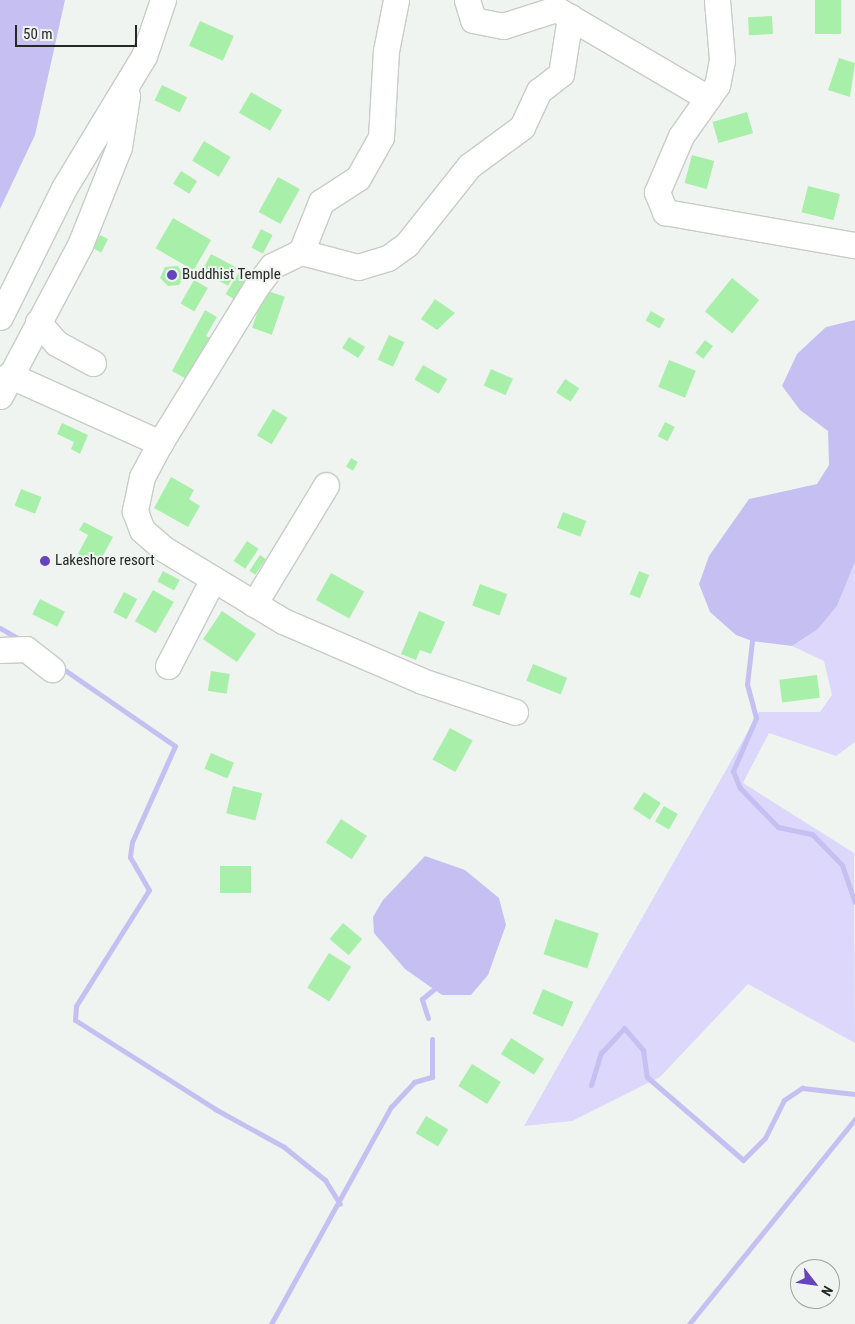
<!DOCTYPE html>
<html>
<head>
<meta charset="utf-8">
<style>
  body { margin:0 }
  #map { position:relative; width:855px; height:1324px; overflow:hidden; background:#f0f4f0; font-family:"Roboto Condensed",sans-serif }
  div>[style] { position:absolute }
  .green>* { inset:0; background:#dcd7fb }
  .water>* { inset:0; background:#c6bff2 }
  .stream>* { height:5px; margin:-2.5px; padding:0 2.5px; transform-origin:2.5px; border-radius:2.5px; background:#c6bff2 }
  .building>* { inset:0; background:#a8f0a9; transform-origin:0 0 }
  .roads { filter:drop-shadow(1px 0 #c8ccc8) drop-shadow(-1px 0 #c8ccc8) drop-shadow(0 1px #c8ccc8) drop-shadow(0 -1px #c8ccc8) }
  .minor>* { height:25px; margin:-12.5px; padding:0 12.5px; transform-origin:12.5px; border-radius:12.5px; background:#fff }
  .dots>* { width:14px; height:14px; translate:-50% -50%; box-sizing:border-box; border:2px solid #f0f4f0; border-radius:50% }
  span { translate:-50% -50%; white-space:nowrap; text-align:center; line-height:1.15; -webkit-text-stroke:4px #f0f4f0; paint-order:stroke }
  .poi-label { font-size:15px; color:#262826 }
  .left { translate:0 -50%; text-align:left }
  .north { position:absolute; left:790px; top:1259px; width:50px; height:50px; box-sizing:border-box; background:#f0f4f0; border:1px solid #9fa29f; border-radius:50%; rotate:120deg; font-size:14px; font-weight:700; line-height:20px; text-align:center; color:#262826 }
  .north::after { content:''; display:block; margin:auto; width:18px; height:22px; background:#6644bd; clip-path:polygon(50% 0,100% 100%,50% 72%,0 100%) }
  .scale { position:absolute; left:15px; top:25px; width:122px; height:22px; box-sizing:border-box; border:2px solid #262826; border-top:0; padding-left:6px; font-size:15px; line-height:18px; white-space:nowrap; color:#262826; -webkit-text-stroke:4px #f0f4f0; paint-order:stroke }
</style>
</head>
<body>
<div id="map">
  <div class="green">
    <div style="clip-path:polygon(855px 562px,855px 742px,836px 756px,769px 733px,743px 783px,854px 853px,855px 1043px,748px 984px,660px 1077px,572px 1121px,524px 1126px,759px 712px,820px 712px,832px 695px,824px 661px,792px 646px,818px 629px,837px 606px)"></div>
  </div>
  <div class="water">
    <div style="clip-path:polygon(0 0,65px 0,35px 135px,0 209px)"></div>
    <div style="clip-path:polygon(855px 320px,855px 562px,837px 606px,818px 629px,792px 646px,752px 641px,736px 635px,710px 612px,699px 584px,709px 556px,749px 499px,817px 484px,829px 465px,828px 431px,800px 410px,782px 386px,797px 354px,826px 327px)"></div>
    <div style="clip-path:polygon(425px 856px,465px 870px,499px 898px,506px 925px,488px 975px,471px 995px,442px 995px,405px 969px,374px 933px,373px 917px,383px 900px)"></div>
  </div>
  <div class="stream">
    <div style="left:0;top:628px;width:22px;rotate:30deg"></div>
    <div style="left:752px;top:641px;width:43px;rotate:96.6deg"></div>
    <div style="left:747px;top:684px;width:35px;rotate:75deg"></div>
    <div style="left:756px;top:718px;width:58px;rotate:113.5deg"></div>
    <div style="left:733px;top:771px;width:18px;rotate:68deg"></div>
    <div style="left:740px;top:788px;width:54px;rotate:45.7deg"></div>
    <div style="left:778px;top:827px;width:35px;rotate:12deg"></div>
    <div style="left:812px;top:834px;width:43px;rotate:45.9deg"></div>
    <div style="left:842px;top:865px;width:39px;rotate:71deg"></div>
    <div style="left:59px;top:666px;width:141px;rotate:34.6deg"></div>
    <div style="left:175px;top:746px;width:105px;rotate:114.1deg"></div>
    <div style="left:132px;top:842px;width:15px;rotate:98deg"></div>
    <div style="left:130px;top:857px;width:38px;rotate:60deg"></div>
    <div style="left:149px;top:890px;width:137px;rotate:122.2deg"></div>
    <div style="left:76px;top:1006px;width:14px;rotate:94deg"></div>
    <div style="left:75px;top:1020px;width:166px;rotate:32.4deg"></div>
    <div style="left:215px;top:1109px;width:79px;rotate:28.8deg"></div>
    <div style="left:284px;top:1147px;width:53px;rotate:38.8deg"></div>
    <div style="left:325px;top:1180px;width:28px;rotate:58deg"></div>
    <div style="left:428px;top:1018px;width:20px;rotate:-108deg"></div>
    <div style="left:422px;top:999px;width:16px;rotate:-40deg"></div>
    <div style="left:591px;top:1085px;width:34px;rotate:-73deg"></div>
    <div style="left:601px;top:1053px;width:34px;rotate:-47deg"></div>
    <div style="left:624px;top:1028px;width:29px;rotate:49deg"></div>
    <div style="left:643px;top:1050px;width:27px;rotate:82deg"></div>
    <div style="left:647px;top:1077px;width:127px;rotate:40.8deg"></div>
    <div style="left:743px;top:1160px;width:31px;rotate:-45deg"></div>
    <div style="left:765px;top:1138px;width:42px;rotate:-63.4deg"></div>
    <div style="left:784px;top:1100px;width:22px;rotate:-34deg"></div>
    <div style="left:802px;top:1088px;width:53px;rotate:6.5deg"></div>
    <div style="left:271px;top:1324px;width:248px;rotate:-61.1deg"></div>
    <div style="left:391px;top:1107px;width:34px;rotate:-47deg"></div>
    <div style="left:414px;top:1082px;width:19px;rotate:-16deg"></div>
    <div style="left:432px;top:1077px;width:38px;rotate:-90deg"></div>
    <div style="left:689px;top:1324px;width:264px;rotate:-51deg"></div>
  </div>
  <div class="building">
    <div style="left:815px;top:0;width:26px;height:34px"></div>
    <div style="left:772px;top:16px;width:18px;height:24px;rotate:87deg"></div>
    <div style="left:200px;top:21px;width:37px;height:27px;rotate:24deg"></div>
    <div style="clip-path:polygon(839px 58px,855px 63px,850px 97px,828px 90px)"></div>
    <div style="left:162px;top:85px;width:28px;height:17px;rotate:26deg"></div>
    <div style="left:251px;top:92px;width:36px;height:24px;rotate:30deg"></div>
    <div style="left:747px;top:112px;width:22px;height:36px;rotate:74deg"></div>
    <div style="left:204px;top:141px;width:31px;height:23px;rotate:31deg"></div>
    <div style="left:692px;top:155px;width:23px;height:29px;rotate:15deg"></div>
    <div style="left:181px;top:171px;width:19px;height:15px;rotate:32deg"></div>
    <div style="left:278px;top:177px;width:25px;height:40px;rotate:29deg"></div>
    <div style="left:808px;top:186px;width:33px;height:27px;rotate:14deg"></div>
    <div style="left:173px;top:218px;width:44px;height:35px;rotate:30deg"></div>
    <div style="left:261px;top:229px;width:13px;height:21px;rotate:27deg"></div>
    <div style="left:100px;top:235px;width:9px;height:15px;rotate:27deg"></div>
    <div style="left:211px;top:254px;width:30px;height:20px;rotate:28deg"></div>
    <div style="clip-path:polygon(178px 266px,184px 276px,179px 285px,168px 286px,160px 278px,165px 267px)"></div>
    <div style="left:243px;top:266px;width:13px;height:33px;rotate:32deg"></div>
    <div style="left:732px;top:278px;width:35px;height:43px;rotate:39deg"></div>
    <div style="left:194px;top:280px;width:16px;height:27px;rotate:30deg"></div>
    <div style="left:265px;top:290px;width:21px;height:40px;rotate:19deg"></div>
    <div style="clip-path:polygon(435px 299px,455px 313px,437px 330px,421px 319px)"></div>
    <div style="clip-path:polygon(205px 310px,217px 317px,206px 336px,213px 339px,190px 381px,172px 371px)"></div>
    <div style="left:651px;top:311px;width:16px;height:11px;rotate:30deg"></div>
    <div style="left:389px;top:335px;width:17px;height:27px;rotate:25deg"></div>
    <div style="left:349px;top:337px;width:19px;height:13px;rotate:32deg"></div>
    <div style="left:705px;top:340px;width:10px;height:16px;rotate:37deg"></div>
    <div style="left:669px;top:360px;width:29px;height:29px;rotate:22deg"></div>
    <div style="left:423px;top:365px;width:28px;height:17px;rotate:30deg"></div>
    <div style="left:491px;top:369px;width:24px;height:18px;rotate:24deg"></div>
    <div style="left:565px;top:379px;width:17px;height:16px;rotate:33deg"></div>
    <div style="left:273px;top:409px;width:17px;height:31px;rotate:31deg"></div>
    <div style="left:665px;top:422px;width:11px;height:16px;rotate:27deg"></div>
    <div style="clip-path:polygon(62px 423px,88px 435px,80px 454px,71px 449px,74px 442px,57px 434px)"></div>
    <div style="left:351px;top:458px;width:8px;height:10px;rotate:30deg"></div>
    <div style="clip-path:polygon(171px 477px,194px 490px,189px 499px,200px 506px,188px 527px,154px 508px)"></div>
    <div style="left:21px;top:489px;width:22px;height:18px;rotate:21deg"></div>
    <div style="left:563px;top:512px;width:25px;height:17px;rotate:21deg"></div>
    <div style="clip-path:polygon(84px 522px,113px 537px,98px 565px,78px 554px,88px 535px,79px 530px)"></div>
    <div style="left:247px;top:541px;width:14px;height:24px;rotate:34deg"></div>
    <div style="left:260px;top:555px;width:7px;height:19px;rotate:34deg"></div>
    <div style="left:163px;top:571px;width:19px;height:12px;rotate:28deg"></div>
    <div style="left:639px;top:571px;width:11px;height:25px;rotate:22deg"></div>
    <div style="left:331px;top:573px;width:38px;height:31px;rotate:29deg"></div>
    <div style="left:480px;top:584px;width:29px;height:23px;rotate:20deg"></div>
    <div style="left:153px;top:590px;width:24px;height:36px;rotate:30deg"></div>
    <div style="left:124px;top:592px;width:15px;height:23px;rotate:28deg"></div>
    <div style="left:40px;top:599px;width:28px;height:17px;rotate:27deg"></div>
    <div style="left:222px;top:611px;width:41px;height:34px;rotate:34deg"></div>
    <div style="clip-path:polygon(419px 611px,445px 622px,431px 654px,420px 650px,416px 660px,401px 654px)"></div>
    <div style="left:533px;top:664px;width:37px;height:18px;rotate:22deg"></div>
    <div style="left:211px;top:671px;width:19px;height:20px;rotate:9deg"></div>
    <div style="left:817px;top:675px;width:23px;height:38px;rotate:83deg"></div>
    <div style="left:450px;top:728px;width:26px;height:36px;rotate:29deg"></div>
    <div style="left:211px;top:753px;width:25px;height:17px;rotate:23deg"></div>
    <div style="left:233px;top:786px;width:30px;height:28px;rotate:14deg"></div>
    <div style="left:644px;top:792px;width:20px;height:20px;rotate:33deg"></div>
    <div style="left:664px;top:806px;width:16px;height:18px;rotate:30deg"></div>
    <div style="left:341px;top:819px;width:31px;height:28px;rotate:33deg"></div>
    <div style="left:220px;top:866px;width:31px;height:27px"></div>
    <div style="left:555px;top:919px;width:46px;height:37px;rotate:18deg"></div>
    <div style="left:343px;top:923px;width:25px;height:21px;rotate:40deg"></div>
    <div style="left:329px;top:953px;width:26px;height:41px;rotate:32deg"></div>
    <div style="left:543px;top:989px;width:33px;height:27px;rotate:23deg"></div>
    <div style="left:511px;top:1038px;width:39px;height:19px;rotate:32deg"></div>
    <div style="left:472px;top:1064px;width:34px;height:26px;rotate:32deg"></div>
    <div style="left:426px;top:1116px;width:26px;height:20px;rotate:31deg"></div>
  </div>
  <div class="roads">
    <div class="minor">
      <div style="left:467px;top:0;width:21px;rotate:73deg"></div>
      <div style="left:473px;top:20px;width:31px;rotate:11deg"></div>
      <div style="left:503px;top:26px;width:56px;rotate:-17.8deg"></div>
      <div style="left:556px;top:9px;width:176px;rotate:30.4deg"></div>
      <div style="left:717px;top:0;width:60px;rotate:85.2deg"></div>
      <div style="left:722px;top:60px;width:25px;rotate:101deg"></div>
      <div style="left:717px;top:85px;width:62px;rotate:125.2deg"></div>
      <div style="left:681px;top:136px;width:61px;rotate:113.2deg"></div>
      <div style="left:657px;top:192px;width:22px;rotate:68deg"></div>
      <div style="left:665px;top:212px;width:193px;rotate:9.9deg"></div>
      <div style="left:301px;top:252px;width:59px;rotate:14.7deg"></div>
      <div style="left:358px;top:267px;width:31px;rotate:-17deg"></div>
      <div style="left:388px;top:258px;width:24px;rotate:-36deg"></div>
      <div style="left:407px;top:244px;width:100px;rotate:-51.5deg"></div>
      <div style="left:469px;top:166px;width:66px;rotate:-36.3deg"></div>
      <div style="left:522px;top:127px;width:40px;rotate:-65deg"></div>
      <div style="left:539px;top:91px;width:28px;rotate:-38deg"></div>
      <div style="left:561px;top:74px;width:58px;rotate:-81deg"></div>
      <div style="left:0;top:317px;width:144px;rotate:-63.6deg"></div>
      <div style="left:64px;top:188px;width:154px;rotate:-58.8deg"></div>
      <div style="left:144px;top:56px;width:59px;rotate:-71.3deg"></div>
      <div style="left:38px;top:322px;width:28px;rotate:49deg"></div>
      <div style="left:56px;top:343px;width:42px;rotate:28.4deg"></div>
      <div style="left:9px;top:375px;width:166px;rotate:24.2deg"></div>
      <div style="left:160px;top:443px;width:38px;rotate:118deg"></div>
      <div style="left:142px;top:477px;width:35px;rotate:102deg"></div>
      <div style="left:135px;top:511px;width:20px;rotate:70deg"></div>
      <div style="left:142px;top:530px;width:29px;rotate:41deg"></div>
      <div style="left:164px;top:549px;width:139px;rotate:31.2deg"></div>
      <div style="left:283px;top:621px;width:151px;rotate:23.3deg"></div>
      <div style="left:422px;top:681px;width:98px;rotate:18.4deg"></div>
      <div style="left:0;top:396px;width:171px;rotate:-62.1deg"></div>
      <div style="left:80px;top:245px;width:105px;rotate:-68.3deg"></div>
      <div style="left:119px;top:147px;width:52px;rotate:-81.1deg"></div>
      <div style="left:160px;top:443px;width:183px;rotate:-58.4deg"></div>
      <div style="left:256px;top:287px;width:26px;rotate:-53deg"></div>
      <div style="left:272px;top:266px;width:32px;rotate:-26deg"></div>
      <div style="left:301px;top:252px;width:54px;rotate:-68.2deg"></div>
      <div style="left:321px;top:202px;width:44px;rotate:-33deg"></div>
      <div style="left:358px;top:178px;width:47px;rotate:-60.7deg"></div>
      <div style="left:381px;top:137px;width:86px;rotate:-86.7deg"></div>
      <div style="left:386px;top:51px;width:52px;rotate:-78.9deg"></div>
      <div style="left:254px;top:604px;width:139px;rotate:-58.8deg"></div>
      <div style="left:0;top:650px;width:26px;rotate:-2deg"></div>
      <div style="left:26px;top:649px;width:33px;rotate:38deg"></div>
      <div style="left:168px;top:666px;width:98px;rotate:-62.7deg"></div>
    </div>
  </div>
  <div class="dots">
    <div style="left:172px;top:275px;background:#6644bd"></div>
    <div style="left:45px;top:561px;background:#6644bd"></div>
  </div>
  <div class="poi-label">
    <span class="left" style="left:182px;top:275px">Buddhist Temple</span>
    <span class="left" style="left:55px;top:561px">Lakeshore resort</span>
  </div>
  <div class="north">N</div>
  <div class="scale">50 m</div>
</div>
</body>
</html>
